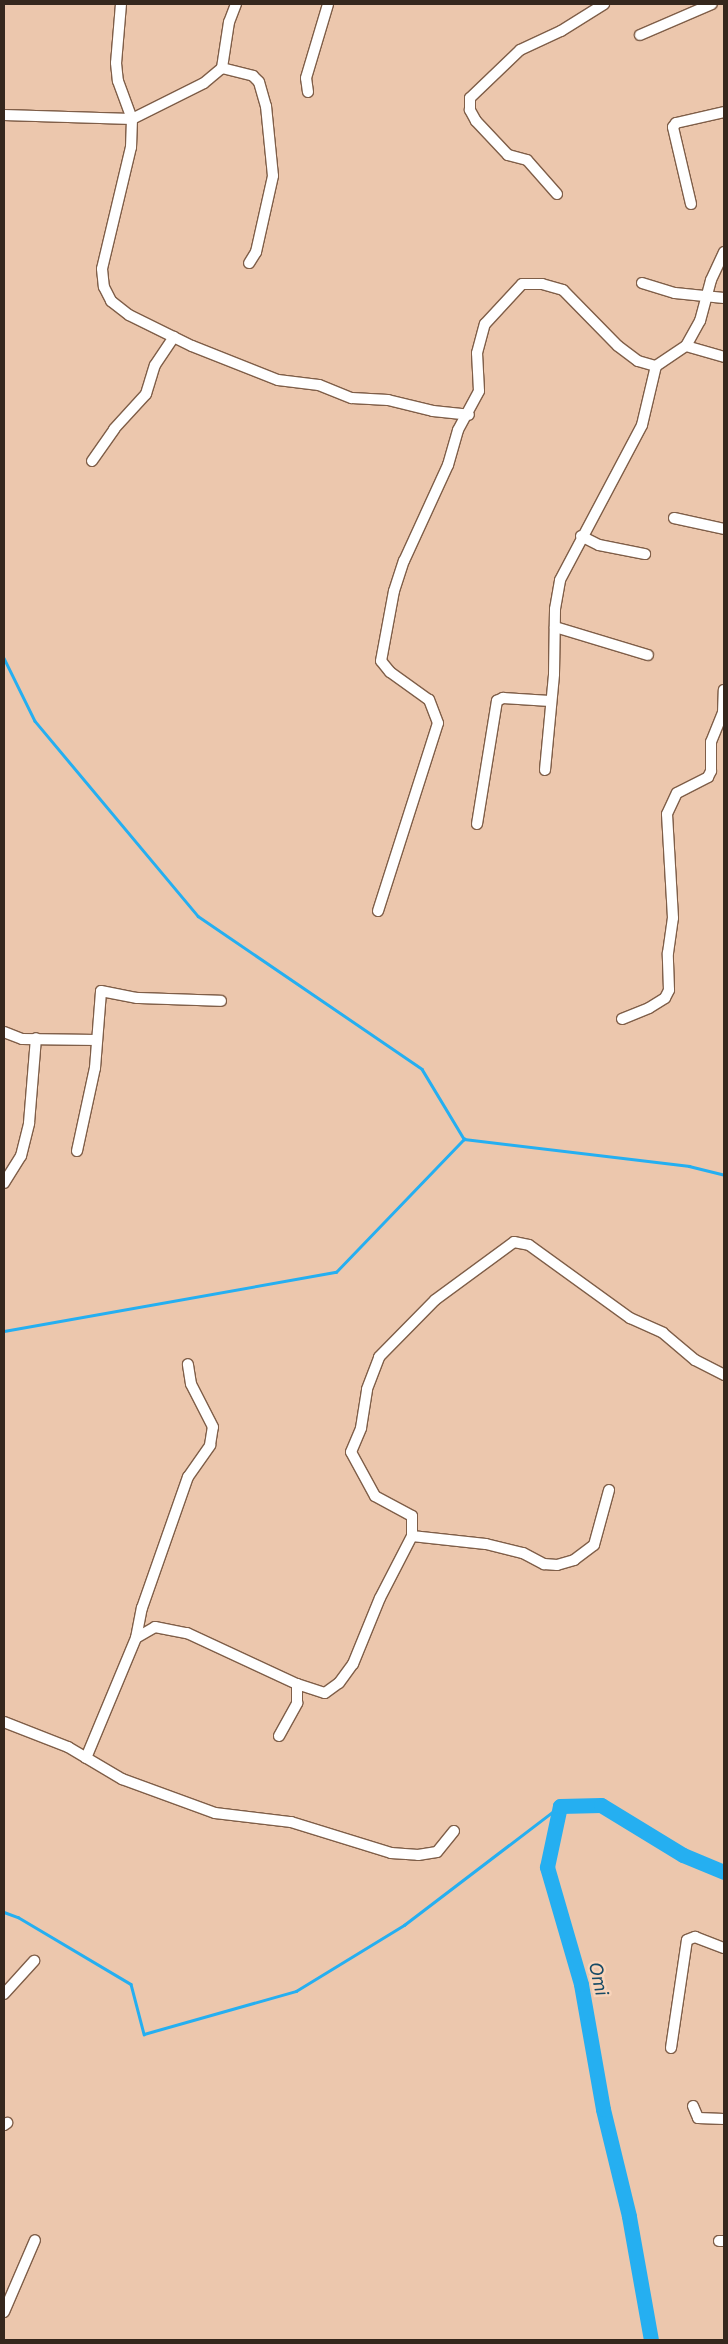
<!DOCTYPE html>
<html>
<head>
<meta charset="utf-8">
<style>
  body { margin:0 }
  #map { position:relative; width:728px; height:2344px; overflow:hidden; background:#ecc7ad; font-family:Inter,sans-serif }
  div>[style] { position:absolute }
  .stream>* { height:2.5px; margin:-1.25px; padding:0 1.25px; transform-origin:1.25px; border-radius:1.25px; background:#25aff1 }
  .river>* { height:15px; margin:-7.5px; padding:0 7.5px; transform-origin:7.5px; border-radius:7.5px; background:#25aff1 }
  .roads { filter:drop-shadow(1px 0 #7f5e48) drop-shadow(-1px 0 #7f5e48) drop-shadow(0 1px #7f5e48) drop-shadow(0 -1px #7f5e48) }
  .minor>* { height:10px; margin:-5px; padding:0 5px; transform-origin:5px; border-radius:5px; background:#fff }
  span { translate:-50% -50%; white-space:nowrap; text-align:center; line-height:1.15; -webkit-text-stroke:5px #f9d4ba; paint-order:stroke }
  .water-label { font-size:18px; color:#174a65; font-style:italic }
  .frame { position:absolute; inset:0; border:5px solid #35271d; pointer-events:none }
</style>
</head>
<body>
<div id="map">
  <div class="stream">
    <div style="left:4px;top:658px;width:70px;rotate:63.8deg"></div>
    <div style="left:35px;top:721px;width:254px;rotate:50.1deg"></div>
    <div style="left:198px;top:916px;width:271px;rotate:34.3deg"></div>
    <div style="left:422px;top:1069px;width:82px;rotate:59deg"></div>
    <div style="left:4px;top:1331px;width:337px;rotate:-10.1deg"></div>
    <div style="left:336px;top:1272px;width:185px;rotate:-46.1deg"></div>
    <div style="left:464px;top:1139px;width:227px;rotate:6.8deg"></div>
    <div style="left:689px;top:1166px;width:36px;rotate:14deg"></div>
    <div style="left:4px;top:1912px;width:15px;rotate:20deg"></div>
    <div style="left:18px;top:1917px;width:131px;rotate:30.7deg"></div>
    <div style="left:131px;top:1984px;width:52px;rotate:75.4deg"></div>
    <div style="left:144px;top:2034px;width:158px;rotate:-15.8deg"></div>
    <div style="left:296px;top:1991px;width:127px;rotate:-31.4deg"></div>
    <div style="left:404px;top:1925px;width:196px;rotate:-37.3deg"></div>
  </div>
  <div class="river">
    <div style="left:651px;top:2340px;width:126px;rotate:-100.1deg"></div>
    <div style="left:629px;top:2216px;width:110px;rotate:-103.7deg"></div>
    <div style="left:603px;top:2109px;width:127px;rotate:-100deg"></div>
    <div style="left:581px;top:1984px;width:122px;rotate:-106.2deg"></div>
    <div style="left:547px;top:1867px;width:62px;rotate:-78deg"></div>
    <div style="left:560px;top:1806px;width:41px;rotate:-1.4deg"></div>
    <div style="left:601px;top:1805px;width:96px;rotate:31.4deg"></div>
    <div style="left:683px;top:1855px;width:44px;rotate:22.5deg"></div>
  </div>
  <div class="roads">
    <div class="minor">
      <div style="left:121px;top:4px;width:59px;rotate:94.8deg"></div>
      <div style="left:116px;top:63px;width:18px;rotate:84deg"></div>
      <div style="left:118px;top:81px;width:40px;rotate:69.8deg"></div>
      <div style="left:132px;top:119px;width:28px;rotate:92deg"></div>
      <div style="left:131px;top:147px;width:125px;rotate:103.4deg"></div>
      <div style="left:102px;top:269px;width:18px;rotate:84deg"></div>
      <div style="left:104px;top:287px;width:16px;rotate:63deg"></div>
      <div style="left:111px;top:301px;width:23px;rotate:38deg"></div>
      <div style="left:129px;top:315px;width:70px;rotate:26.2deg"></div>
      <div style="left:192px;top:346px;width:92px;rotate:21.6deg"></div>
      <div style="left:278px;top:380px;width:41px;rotate:7deg"></div>
      <div style="left:319px;top:385px;width:35px;rotate:22deg"></div>
      <div style="left:352px;top:398px;width:36px;rotate:3deg"></div>
      <div style="left:388px;top:400px;width:46px;rotate:13.7deg"></div>
      <div style="left:433px;top:411px;width:36px;rotate:6deg"></div>
      <div style="left:236px;top:4px;width:19px;rotate:111deg"></div>
      <div style="left:229px;top:22px;width:47px;rotate:98.7deg"></div>
      <div style="left:222px;top:68px;width:32px;rotate:14deg"></div>
      <div style="left:253px;top:76px;width:8px;rotate:45deg"></div>
      <div style="left:259px;top:82px;width:25px;rotate:74deg"></div>
      <div style="left:266px;top:106px;width:70px;rotate:84.3deg"></div>
      <div style="left:273px;top:176px;width:78px;rotate:102.6deg"></div>
      <div style="left:256px;top:252px;width:13px;rotate:122deg"></div>
      <div style="left:640px;top:35px;width:78px;rotate:-23.3deg"></div>
      <div style="left:308px;top:92px;width:14px;rotate:-98deg"></div>
      <div style="left:306px;top:78px;width:77px;rotate:-73.4deg"></div>
      <div style="left:4px;top:115px;width:128px;rotate:1.8deg"></div>
      <div style="left:132px;top:119px;width:80px;rotate:-26.6deg"></div>
      <div style="left:204px;top:83px;width:23px;rotate:-40deg"></div>
      <div style="left:557px;top:194px;width:45px;rotate:-131.4deg"></div>
      <div style="left:527px;top:160px;width:20px;rotate:-165deg"></div>
      <div style="left:508px;top:155px;width:47px;rotate:-133.3deg"></div>
      <div style="left:476px;top:121px;width:13px;rotate:-119deg"></div>
      <div style="left:470px;top:110px;width:12px;rotate:-90deg"></div>
      <div style="left:470px;top:98px;width:69px;rotate:-43.8deg"></div>
      <div style="left:520px;top:50px;width:45px;rotate:-24.9deg"></div>
      <div style="left:561px;top:31px;width:51px;rotate:-32.1deg"></div>
      <div style="left:691px;top:204px;width:79px;rotate:-103.2deg"></div>
      <div style="left:673px;top:127px;width:5px;rotate:-53deg"></div>
      <div style="left:676px;top:123px;width:49px;rotate:-12.9deg"></div>
      <div style="left:642px;top:283px;width:34px;rotate:17deg"></div>
      <div style="left:675px;top:293px;width:49px;rotate:5.8deg"></div>
      <div style="left:686px;top:346px;width:40px;rotate:16deg"></div>
      <div style="left:92px;top:461px;width:39px;rotate:-55deg"></div>
      <div style="left:114px;top:429px;width:47px;rotate:-47.6deg"></div>
      <div style="left:146px;top:394px;width:30px;rotate:-73deg"></div>
      <div style="left:155px;top:365px;width:34px;rotate:-56deg"></div>
      <div style="left:674px;top:518px;width:51px;rotate:12.4deg"></div>
      <div style="left:581px;top:536px;width:20px;rotate:27deg"></div>
      <div style="left:599px;top:545px;width:47px;rotate:11.1deg"></div>
      <div style="left:555px;top:627px;width:97px;rotate:16.8deg"></div>
      <div style="left:545px;top:770px;width:96px;rotate:-84.6deg"></div>
      <div style="left:554px;top:674px;width:65px;rotate:-89.1deg"></div>
      <div style="left:555px;top:609px;width:29px;rotate:-80deg"></div>
      <div style="left:560px;top:580px;width:175px;rotate:-62.1deg"></div>
      <div style="left:642px;top:425px;width:61px;rotate:-76.7deg"></div>
      <div style="left:477px;top:824px;width:125px;rotate:-80.8deg"></div>
      <div style="left:497px;top:701px;width:7px;rotate:-27deg"></div>
      <div style="left:503px;top:698px;width:47px;rotate:3.7deg"></div>
      <div style="left:378px;top:911px;width:197px;rotate:-72.3deg"></div>
      <div style="left:438px;top:723px;width:25px;rotate:-111deg"></div>
      <div style="left:429px;top:700px;width:48px;rotate:-144.3deg"></div>
      <div style="left:390px;top:672px;width:14px;rotate:-129deg"></div>
      <div style="left:381px;top:661px;width:71px;rotate:-79.5deg"></div>
      <div style="left:394px;top:591px;width:32px;rotate:-72deg"></div>
      <div style="left:404px;top:561px;width:106px;rotate:-65.4deg"></div>
      <div style="left:448px;top:465px;width:36px;rotate:-74deg"></div>
      <div style="left:458px;top:430px;width:44px;rotate:-61.7deg"></div>
      <div style="left:479px;top:391px;width:38px;rotate:-93deg"></div>
      <div style="left:477px;top:353px;width:30px;rotate:-75deg"></div>
      <div style="left:485px;top:324px;width:54px;rotate:-47.2deg"></div>
      <div style="left:522px;top:284px;width:20px"></div>
      <div style="left:542px;top:284px;width:22px;rotate:16deg"></div>
      <div style="left:563px;top:290px;width:78px;rotate:45.5deg"></div>
      <div style="left:618px;top:346px;width:25px;rotate:37deg"></div>
      <div style="left:638px;top:361px;width:19px;rotate:16deg"></div>
      <div style="left:656px;top:366px;width:36px;rotate:-34deg"></div>
      <div style="left:686px;top:346px;width:29px;rotate:-61deg"></div>
      <div style="left:700px;top:321px;width:42px;rotate:-75deg"></div>
      <div style="left:711px;top:280px;width:31px;rotate:-65deg"></div>
      <div style="left:622px;top:1019px;width:29px;rotate:-22deg"></div>
      <div style="left:649px;top:1008px;width:19px;rotate:-32deg"></div>
      <div style="left:665px;top:998px;width:9px;rotate:-63deg"></div>
      <div style="left:669px;top:990px;width:37px;rotate:-92deg"></div>
      <div style="left:668px;top:953px;width:35px;rotate:-82deg"></div>
      <div style="left:673px;top:918px;width:104px;rotate:-93.3deg"></div>
      <div style="left:667px;top:814px;width:23px;rotate:-65deg"></div>
      <div style="left:677px;top:793px;width:35px;rotate:-27deg"></div>
      <div style="left:708px;top:777px;width:7px;rotate:-63deg"></div>
      <div style="left:711px;top:771px;width:29px;rotate:-90deg"></div>
      <div style="left:711px;top:742px;width:31px;rotate:-68deg"></div>
      <div style="left:723px;top:713px;width:23px;rotate:-88deg"></div>
      <div style="left:4px;top:1032px;width:19px;rotate:21deg"></div>
      <div style="left:22px;top:1039px;width:75px;rotate:0.8deg"></div>
      <div style="left:77px;top:1151px;width:85px;rotate:-77.8deg"></div>
      <div style="left:95px;top:1068px;width:77px;rotate:-85.5deg"></div>
      <div style="left:101px;top:991px;width:37px;rotate:11deg"></div>
      <div style="left:137px;top:998px;width:84px;rotate:2deg"></div>
      <div style="left:4px;top:1183px;width:32px;rotate:-58deg"></div>
      <div style="left:21px;top:1156px;width:34px;rotate:-76deg"></div>
      <div style="left:29px;top:1123px;width:85px;rotate:-85.3deg"></div>
      <div style="left:412px;top:1536px;width:74px;rotate:6.2deg"></div>
      <div style="left:486px;top:1544px;width:38px;rotate:14deg"></div>
      <div style="left:523px;top:1553px;width:24px;rotate:28deg"></div>
      <div style="left:544px;top:1564px;width:13px;rotate:4deg"></div>
      <div style="left:557px;top:1565px;width:18px;rotate:-16deg"></div>
      <div style="left:574px;top:1560px;width:25px;rotate:-37deg"></div>
      <div style="left:594px;top:1545px;width:57px;rotate:-74.7deg"></div>
      <div style="left:136px;top:1638px;width:31px;rotate:-79deg"></div>
      <div style="left:142px;top:1608px;width:139px;rotate:-70.7deg"></div>
      <div style="left:188px;top:1477px;width:39px;rotate:-55deg"></div>
      <div style="left:210px;top:1445px;width:18px;rotate:-81deg"></div>
      <div style="left:213px;top:1427px;width:48px;rotate:-117.1deg"></div>
      <div style="left:191px;top:1384px;width:20px;rotate:-99deg"></div>
      <div style="left:4px;top:1722px;width:69px;rotate:21.3deg"></div>
      <div style="left:68px;top:1747px;width:63px;rotate:30.7deg"></div>
      <div style="left:122px;top:1779px;width:99px;rotate:20.1deg"></div>
      <div style="left:215px;top:1813px;width:77px;rotate:6.8deg"></div>
      <div style="left:291px;top:1822px;width:105px;rotate:17.2deg"></div>
      <div style="left:391px;top:1853px;width:27px;rotate:4deg"></div>
      <div style="left:418px;top:1855px;width:19px;rotate:-9deg"></div>
      <div style="left:437px;top:1852px;width:27px;rotate:-51deg"></div>
      <div style="left:279px;top:1736px;width:38px;rotate:-61deg"></div>
      <div style="left:297px;top:1703px;width:19px;rotate:-90deg"></div>
      <div style="left:86px;top:1758px;width:130px;rotate:-67.4deg"></div>
      <div style="left:136px;top:1638px;width:22px;rotate:-30deg"></div>
      <div style="left:155px;top:1627px;width:33px;rotate:11deg"></div>
      <div style="left:187px;top:1633px;width:121px;rotate:24.9deg"></div>
      <div style="left:297px;top:1684px;width:29px;rotate:18deg"></div>
      <div style="left:325px;top:1693px;width:17px;rotate:-36deg"></div>
      <div style="left:339px;top:1683px;width:24px;rotate:-54deg"></div>
      <div style="left:353px;top:1664px;width:71px;rotate:-67.8deg"></div>
      <div style="left:380px;top:1598px;width:70px;rotate:-62.7deg"></div>
      <div style="left:412px;top:1536px;width:20px;rotate:-90deg"></div>
      <div style="left:412px;top:1516px;width:42px;rotate:-151.6deg"></div>
      <div style="left:375px;top:1496px;width:50px;rotate:-118.6deg"></div>
      <div style="left:351px;top:1452px;width:26px;rotate:-67deg"></div>
      <div style="left:361px;top:1428px;width:39px;rotate:-81deg"></div>
      <div style="left:367px;top:1389px;width:34px;rotate:-69deg"></div>
      <div style="left:379px;top:1357px;width:80px;rotate:-45.5deg"></div>
      <div style="left:435px;top:1300px;width:98px;rotate:-36.3deg"></div>
      <div style="left:514px;top:1242px;width:15px;rotate:11deg"></div>
      <div style="left:529px;top:1245px;width:125px;rotate:35.9deg"></div>
      <div style="left:630px;top:1318px;width:36px;rotate:24deg"></div>
      <div style="left:663px;top:1333px;width:42px;rotate:40.2deg"></div>
      <div style="left:695px;top:1360px;width:33px;rotate:27deg"></div>
      <div style="left:4px;top:1994px;width:45px;rotate:-47.7deg"></div>
      <div style="left:671px;top:2048px;width:109px;rotate:-81.6deg"></div>
      <div style="left:687px;top:1940px;width:9px;rotate:-21deg"></div>
      <div style="left:695px;top:1937px;width:31px;rotate:21deg"></div>
      <div style="left:693px;top:2106px;width:13px;rotate:67deg"></div>
      <div style="left:698px;top:2118px;width:26px;rotate:2deg"></div>
      <div style="left:4px;top:2125px;width:4px;rotate:-34deg"></div>
      <div style="left:719px;top:2241px;width:5px"></div>
      <div style="left:4px;top:2312px;width:78px;rotate:-66.7deg"></div>
    </div>
  </div>
  <div class="water-label">
    <span style="left:598px;top:1979px;rotate:77deg">Omi</span>
  </div>
  <div class="frame"></div>
</div>
</body>
</html>
